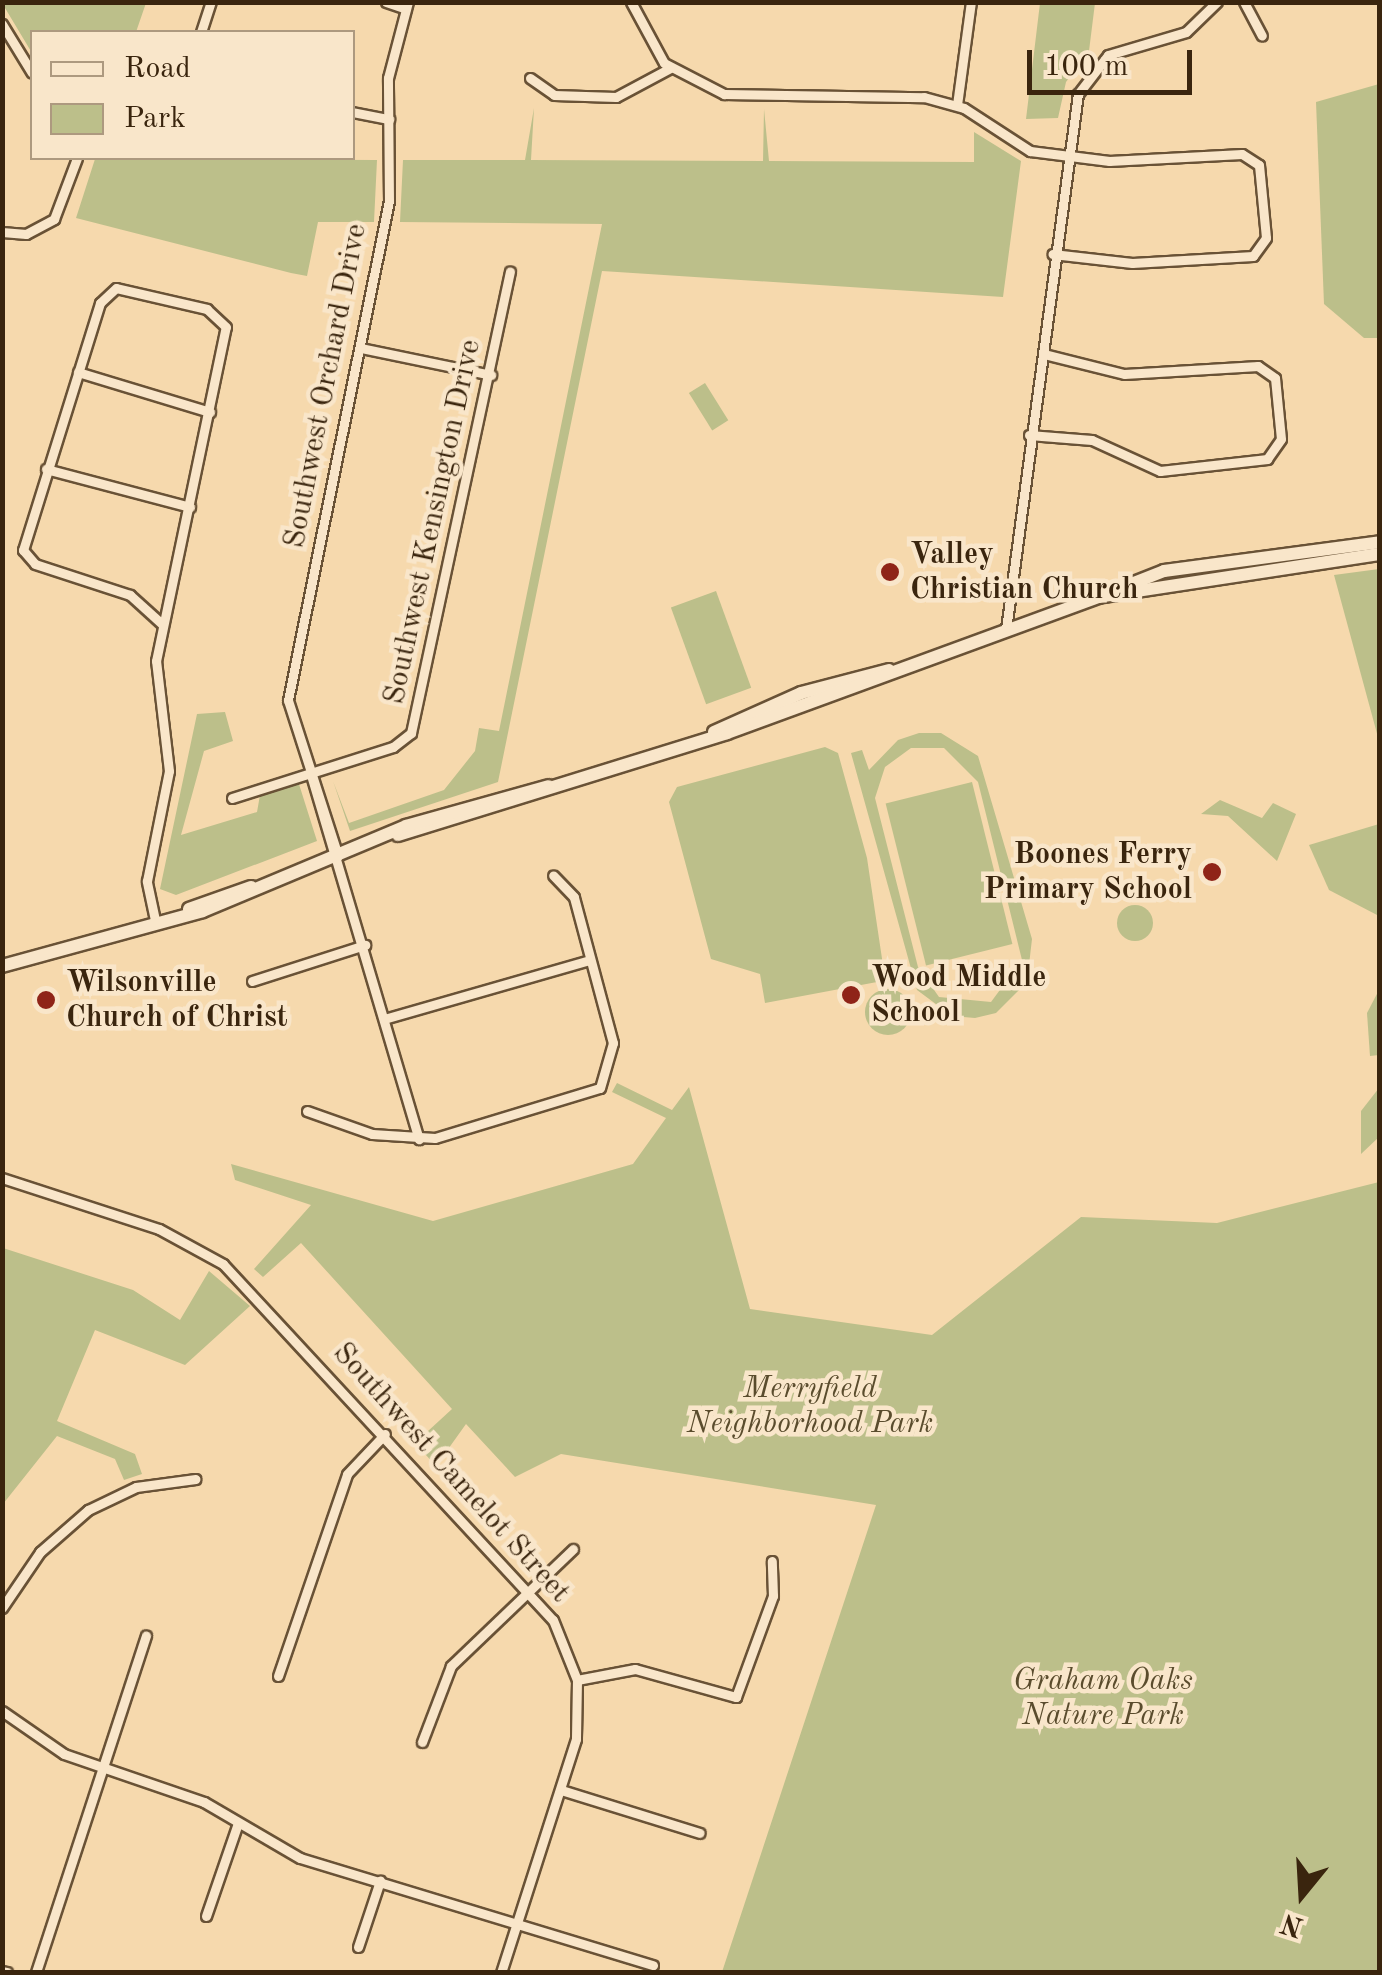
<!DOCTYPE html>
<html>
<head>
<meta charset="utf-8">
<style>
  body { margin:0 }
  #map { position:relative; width:1382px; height:1975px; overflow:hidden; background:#f6d9ad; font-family:"Old Standard TT",serif }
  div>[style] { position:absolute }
  .green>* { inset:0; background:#bcbf8a; transform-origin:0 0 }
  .round { border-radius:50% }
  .roads { filter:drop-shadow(2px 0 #695236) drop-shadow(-2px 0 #695236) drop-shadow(0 2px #695236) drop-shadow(0 -2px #695236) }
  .minor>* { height:9px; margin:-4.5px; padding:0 4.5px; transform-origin:4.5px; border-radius:4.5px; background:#f9e6ca }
  .secondary>* { height:12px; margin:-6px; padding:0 6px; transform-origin:6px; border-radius:6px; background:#f9e6ca }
  .dots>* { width:28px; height:28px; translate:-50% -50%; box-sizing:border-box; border:5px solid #f9e6ca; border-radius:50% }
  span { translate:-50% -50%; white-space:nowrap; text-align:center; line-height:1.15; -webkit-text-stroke:9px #f9e6ca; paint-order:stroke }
  .street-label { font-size:30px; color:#3a250e }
  .poi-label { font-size:30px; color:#3a250e; font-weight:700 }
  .left { translate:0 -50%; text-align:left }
  .right { translate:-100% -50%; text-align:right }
  .park-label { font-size:30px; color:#5a4c2d; font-style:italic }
  .frame { position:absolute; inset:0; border:5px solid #3a250e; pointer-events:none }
  .legend { position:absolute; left:30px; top:30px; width:325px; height:130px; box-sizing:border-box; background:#f9e6ca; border:2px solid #ad997f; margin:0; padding:12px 18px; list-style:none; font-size:30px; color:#3a250e }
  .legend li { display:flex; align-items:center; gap:20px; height:50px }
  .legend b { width:50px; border:2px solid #ad997f }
  .north { position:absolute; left:1252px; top:1845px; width:100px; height:100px; -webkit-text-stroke:8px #f9e6ca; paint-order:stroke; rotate:198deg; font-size:28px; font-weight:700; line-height:40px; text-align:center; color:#3a250e }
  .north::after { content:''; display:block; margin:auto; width:35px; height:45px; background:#3a250e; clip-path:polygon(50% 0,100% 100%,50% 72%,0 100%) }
  .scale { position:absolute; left:1027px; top:50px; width:165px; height:45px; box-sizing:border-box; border:5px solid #3a250e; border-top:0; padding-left:12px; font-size:30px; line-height:35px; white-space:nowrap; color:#3a250e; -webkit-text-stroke:8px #f9e6ca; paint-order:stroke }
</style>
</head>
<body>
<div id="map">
  <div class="green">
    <div style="clip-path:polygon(2px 3px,3px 2px,146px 3px,136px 32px,32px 32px,32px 53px)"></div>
    <div style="clip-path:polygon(1040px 3px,1095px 3px,1089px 51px,1066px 82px,1058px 118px,1026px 119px)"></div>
    <div style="clip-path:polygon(1379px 84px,1379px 338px,1364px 338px,1324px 304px,1316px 102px)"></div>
    <div style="clip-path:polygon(534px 108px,531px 160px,763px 161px,764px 109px,769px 161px,974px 162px,974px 132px,1021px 161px,1003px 297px,602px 271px,498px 782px,350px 831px,333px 781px,349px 823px,444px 790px,475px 751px,479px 728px,499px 731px,602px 224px,400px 222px,403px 160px,525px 160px)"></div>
    <div style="clip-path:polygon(95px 159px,377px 160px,374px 222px,318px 222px,307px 276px,291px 273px,76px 218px)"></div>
    <div style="left:705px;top:383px;width:44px;height:19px;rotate:58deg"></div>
    <div style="clip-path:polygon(1379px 569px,1380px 569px,1379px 741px,1334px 575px)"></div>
    <div style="left:716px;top:591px;width:103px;height:48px;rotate:70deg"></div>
    <div style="clip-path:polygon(225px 712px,233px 741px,204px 751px,181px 835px,257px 812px,260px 795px,298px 781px,317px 841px,176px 895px,160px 889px,197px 714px)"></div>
    <div style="clip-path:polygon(evenodd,919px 733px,941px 733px,978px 756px,1032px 939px,1027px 982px,996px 1013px,975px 1018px,952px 1016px,917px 990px,851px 753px,862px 750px,869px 770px,898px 740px,919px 733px,911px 748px,944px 748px,978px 782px,1022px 960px,991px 1002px,939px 997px,918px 967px,875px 798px,885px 767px,911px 748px)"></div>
    <div style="clip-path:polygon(825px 747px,838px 753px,867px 858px,884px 972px,877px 982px,765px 1003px,760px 974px,711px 959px,669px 802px,677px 787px)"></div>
    <div style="left:972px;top:782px;width:167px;height:89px;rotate:76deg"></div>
    <div style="clip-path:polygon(1220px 800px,1262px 818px,1273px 803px,1296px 814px,1277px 861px,1228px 816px,1201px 814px)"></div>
    <div style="clip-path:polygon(1379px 824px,1380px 824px,1379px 916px,1329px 890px,1309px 845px)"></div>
    <div class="round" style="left:1117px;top:905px;width:36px;height:36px"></div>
    <div class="round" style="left:865px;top:989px;width:46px;height:46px"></div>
    <div style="clip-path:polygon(1379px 990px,1379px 1055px,1370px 1056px,1367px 1013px)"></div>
    <div style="clip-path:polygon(617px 1083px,672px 1110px,689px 1087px,750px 1309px,932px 1335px,1081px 1217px,1217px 1223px,1379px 1182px,1379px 1972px,722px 1972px,876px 1505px,561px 1454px,515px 1477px,466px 1424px,436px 1466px,415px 1443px,452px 1409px,301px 1243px,263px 1277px,254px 1269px,311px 1205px,235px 1180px,231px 1164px,433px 1221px,633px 1164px,666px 1118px,612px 1092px)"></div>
    <div style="clip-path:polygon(1379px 1088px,1379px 1137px,1361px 1154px,1361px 1111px)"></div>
    <div style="clip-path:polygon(3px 1248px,133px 1290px,180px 1320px,209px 1271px,250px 1306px,185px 1365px,95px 1330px,57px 1421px,135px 1454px,142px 1474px,124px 1480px,115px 1459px,57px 1436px,3px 1504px)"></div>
  </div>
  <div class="roads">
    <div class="minor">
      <div style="left:386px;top:2px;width:21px;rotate:19deg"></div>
      <div style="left:631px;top:2px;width:69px;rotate:61.6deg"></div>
      <div style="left:664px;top:63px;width:68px;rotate:27.3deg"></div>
      <div style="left:724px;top:94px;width:200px;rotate:0.9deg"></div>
      <div style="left:924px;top:97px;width:41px;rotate:15.4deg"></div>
      <div style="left:964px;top:108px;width:79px;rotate:33.1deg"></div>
      <div style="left:1030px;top:151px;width:80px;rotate:7.2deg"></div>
      <div style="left:1109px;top:161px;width:133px;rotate:-3deg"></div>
      <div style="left:1242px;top:154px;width:20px;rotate:33deg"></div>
      <div style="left:1259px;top:165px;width:73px;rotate:84.5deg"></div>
      <div style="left:1266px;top:238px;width:22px;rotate:126deg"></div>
      <div style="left:1253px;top:256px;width:121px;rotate:176.7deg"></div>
      <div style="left:1132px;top:263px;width:80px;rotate:-173.5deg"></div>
      <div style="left:1244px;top:2px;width:38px;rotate:62deg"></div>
      <div style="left:2px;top:24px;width:57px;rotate:58.5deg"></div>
      <div style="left:201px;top:32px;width:32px;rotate:-72deg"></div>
      <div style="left:530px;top:78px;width:29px;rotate:35deg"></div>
      <div style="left:554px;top:95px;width:62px;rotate:1.8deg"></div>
      <div style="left:616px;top:97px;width:61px;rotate:-28.2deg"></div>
      <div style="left:957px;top:105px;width:104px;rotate:-82.3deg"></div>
      <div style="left:352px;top:112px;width:38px;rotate:11deg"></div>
      <div style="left:2px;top:232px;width:24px;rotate:5deg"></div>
      <div style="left:26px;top:234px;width:32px;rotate:-28deg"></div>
      <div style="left:54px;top:219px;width:65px;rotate:-69.3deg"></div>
      <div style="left:361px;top:348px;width:133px;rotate:11.7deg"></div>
      <div style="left:78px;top:372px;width:138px;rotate:16.9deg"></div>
      <div style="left:1029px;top:435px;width:63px;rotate:4.5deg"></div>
      <div style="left:1092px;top:440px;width:75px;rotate:24.5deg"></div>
      <div style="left:1160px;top:471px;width:108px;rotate:-6.4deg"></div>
      <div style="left:1267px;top:459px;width:24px;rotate:-55deg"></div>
      <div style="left:1281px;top:439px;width:61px;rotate:-95.6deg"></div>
      <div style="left:1275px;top:378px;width:21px;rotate:-145deg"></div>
      <div style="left:1258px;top:366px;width:134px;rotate:176.6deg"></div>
      <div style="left:1124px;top:374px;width:82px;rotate:-166deg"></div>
      <div style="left:46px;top:469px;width:149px;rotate:14.8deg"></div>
      <div style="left:1006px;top:629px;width:540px;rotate:-82.34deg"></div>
      <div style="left:1078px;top:94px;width:49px;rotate:-52.4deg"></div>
      <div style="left:1108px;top:55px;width:81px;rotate:-16.4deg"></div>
      <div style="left:1186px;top:32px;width:43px;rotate:-44.1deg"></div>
      <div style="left:311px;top:775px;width:380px;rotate:73.5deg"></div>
      <div style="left:232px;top:798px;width:169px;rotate:-17.6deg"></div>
      <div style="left:393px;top:747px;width:23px;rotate:-38deg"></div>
      <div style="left:411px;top:733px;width:472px;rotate:-77.9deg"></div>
      <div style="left:338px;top:856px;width:164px;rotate:-107.8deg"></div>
      <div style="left:288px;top:700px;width:509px;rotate:-78.56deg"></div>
      <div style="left:389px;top:201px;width:123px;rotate:-90.5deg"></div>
      <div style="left:388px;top:78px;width:79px;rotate:-75.3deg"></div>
      <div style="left:155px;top:920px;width:40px;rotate:-102deg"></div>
      <div style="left:147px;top:881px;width:112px;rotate:-78.7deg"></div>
      <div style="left:169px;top:771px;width:111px;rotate:-96.7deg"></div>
      <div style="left:156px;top:661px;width:341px;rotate:-78.2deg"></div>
      <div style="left:226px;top:327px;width:26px;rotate:-137deg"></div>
      <div style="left:207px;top:309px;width:93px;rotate:-167deg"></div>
      <div style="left:116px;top:288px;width:22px;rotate:137deg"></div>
      <div style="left:100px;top:303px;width:259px;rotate:107.3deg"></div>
      <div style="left:23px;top:550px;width:18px;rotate:49deg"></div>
      <div style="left:35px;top:564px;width:100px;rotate:18.1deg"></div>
      <div style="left:130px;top:595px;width:43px;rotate:42.2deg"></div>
      <div style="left:252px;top:981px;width:119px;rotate:-17.7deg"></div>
      <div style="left:384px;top:1019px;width:214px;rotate:-16deg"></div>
      <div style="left:307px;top:1111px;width:69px;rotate:19.5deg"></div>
      <div style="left:372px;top:1134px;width:63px;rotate:3.6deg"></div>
      <div style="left:435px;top:1138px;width:172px;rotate:-16.9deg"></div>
      <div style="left:600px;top:1088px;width:47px;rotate:-73.9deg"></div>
      <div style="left:613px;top:1043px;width:151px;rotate:-105deg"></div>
      <div style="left:574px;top:897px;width:30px;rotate:-134deg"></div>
      <div style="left:2px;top:1178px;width:165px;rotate:18deg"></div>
      <div style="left:159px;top:1229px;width:73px;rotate:28.7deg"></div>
      <div style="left:223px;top:1264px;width:485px;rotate:47.2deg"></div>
      <div style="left:553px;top:1620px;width:65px;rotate:68.2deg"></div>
      <div style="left:577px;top:1680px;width:59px;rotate:91deg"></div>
      <div style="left:576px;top:1739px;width:245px;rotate:107.8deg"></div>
      <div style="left:2px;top:1608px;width:68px;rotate:-55.8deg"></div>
      <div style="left:40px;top:1552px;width:64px;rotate:-41.2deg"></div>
      <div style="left:88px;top:1510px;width:53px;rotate:-25.6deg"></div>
      <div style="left:136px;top:1487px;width:60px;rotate:-7.7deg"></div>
      <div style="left:278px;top:1676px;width:213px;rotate:-71.1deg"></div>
      <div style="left:347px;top:1474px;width:55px;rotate:-46.5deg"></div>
      <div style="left:577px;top:1680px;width:59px;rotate:-10.7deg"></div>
      <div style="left:635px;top:1669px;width:105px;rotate:15.5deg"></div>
      <div style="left:736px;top:1697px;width:108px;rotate:-69.9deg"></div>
      <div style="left:773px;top:1596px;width:35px;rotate:-92deg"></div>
      <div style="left:2px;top:1711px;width:75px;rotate:34.7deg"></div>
      <div style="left:64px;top:1754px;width:148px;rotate:18.9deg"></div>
      <div style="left:204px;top:1802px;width:111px;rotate:30.3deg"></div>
      <div style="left:300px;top:1858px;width:369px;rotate:16.9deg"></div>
      <div style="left:422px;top:1742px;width:81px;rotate:-69.1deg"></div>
      <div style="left:451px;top:1666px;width:169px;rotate:-43.8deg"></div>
      <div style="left:561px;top:1790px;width:145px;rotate:17.2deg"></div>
      <div style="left:206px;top:1916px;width:98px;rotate:-71deg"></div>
      <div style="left:358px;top:1947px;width:70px;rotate:-71.6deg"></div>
      <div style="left:2px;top:1971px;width:5px;rotate:11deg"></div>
      <div style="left:36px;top:1972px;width:354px;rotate:-71.9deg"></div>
    </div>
    <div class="secondary">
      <div style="left:1098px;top:597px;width:71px;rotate:-21.5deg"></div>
      <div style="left:1164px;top:571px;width:218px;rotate:-7.6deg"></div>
      <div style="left:714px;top:732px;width:95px;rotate:-24.1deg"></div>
      <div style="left:801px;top:693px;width:91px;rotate:-14.6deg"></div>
      <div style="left:398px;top:835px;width:344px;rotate:-17.2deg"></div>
      <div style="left:727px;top:733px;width:395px;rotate:-20.1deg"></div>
      <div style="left:1098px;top:597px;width:285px;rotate:-8.7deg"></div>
      <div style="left:189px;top:909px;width:66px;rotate:-19.5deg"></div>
      <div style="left:2px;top:966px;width:208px;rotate:-15.3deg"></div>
      <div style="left:203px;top:911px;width:220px;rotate:-22.7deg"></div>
      <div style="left:406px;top:826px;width:148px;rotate:-15.6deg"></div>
    </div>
  </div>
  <div class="dots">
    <div style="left:890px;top:572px;background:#8f2418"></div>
    <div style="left:1212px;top:872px;background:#8f2418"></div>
    <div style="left:851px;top:995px;background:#8f2418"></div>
    <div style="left:46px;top:1000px;background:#8f2418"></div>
  </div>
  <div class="street-label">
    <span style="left:326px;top:386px;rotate:-79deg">Southwest Orchard Drive</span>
    <span style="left:433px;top:522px;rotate:-78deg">Southwest Kensington Drive</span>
    <span style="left:451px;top:1473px;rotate:48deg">Southwest Camelot Street</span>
  </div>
  <div class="poi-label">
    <span class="left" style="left:910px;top:572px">Valley<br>Christian Church</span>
    <span class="right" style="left:1192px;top:872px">Boones Ferry<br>Primary School</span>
    <span class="left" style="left:871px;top:995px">Wood Middle<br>School</span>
    <span class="left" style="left:66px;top:1000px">Wilsonville<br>Church of Christ</span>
  </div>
  <div class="park-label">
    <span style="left:810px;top:1406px">Merryfield<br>Neighborhood Park</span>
    <span style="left:1103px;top:1698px">Graham Oaks<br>Nature Park</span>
  </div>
  <div class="frame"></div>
  <ul class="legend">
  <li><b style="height:12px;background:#f9e6ca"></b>Road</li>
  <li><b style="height:28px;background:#bcbf8a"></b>Park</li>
  </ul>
  <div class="north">N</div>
  <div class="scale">100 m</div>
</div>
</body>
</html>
